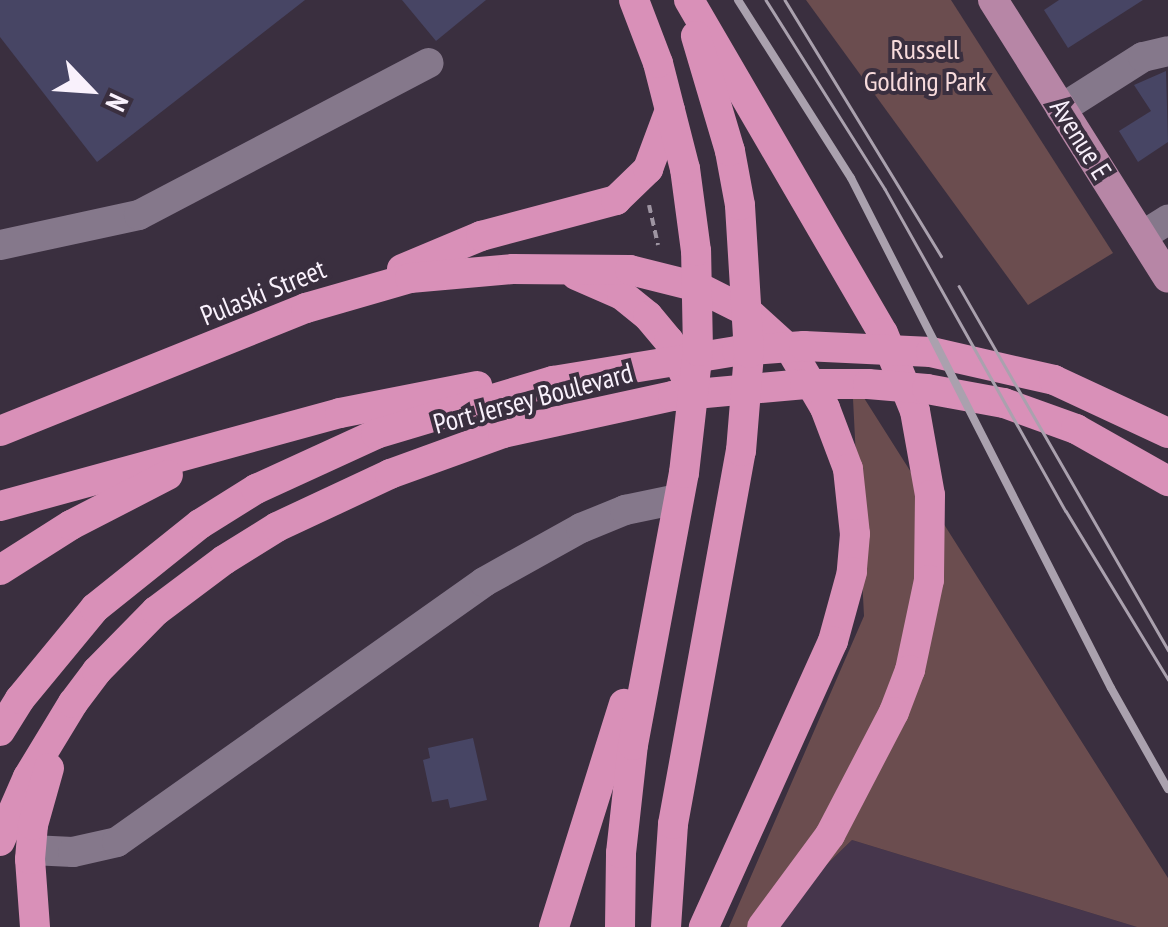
<!DOCTYPE html>
<html>
<head>
<meta charset="utf-8">
<style>
  body { margin:0 }
  #map { position:relative; width:1168px; height:927px; overflow:hidden; background:#3a2f3f; font-family:"PT Sans Narrow",sans-serif }
  div>[style] { position:absolute }
  .built>* { inset:0; background:#46364c }
  .green>* { inset:0; background:#6b4d4f }
  .building>* { inset:0; background:#474564 }
  .path>* { height:4px; margin-top:-2px; transform-origin:0; background:repeating-linear-gradient(90deg,#9e95a2 0 8px,transparent 0 13px) }
  .minor>* { height:30px; margin:-15px; padding:0 15px; transform-origin:15px; border-radius:15px; background:#85788b }
  .major>* { height:30px; margin:-15px; padding:0 15px; transform-origin:15px; border-radius:15px; background:#b786a6 }
  .highway>* { height:30px; margin:-15px; padding:0 15px; transform-origin:15px; border-radius:15px; background:#d990b8 }
  .tram>* { height:2.5px; margin:-1.25px; padding:0 1.25px; transform-origin:1.25px; border-radius:1.25px; background:#aaa1ae }
  .rail>* { height:8px; margin:-4px; padding:0 4px; transform-origin:4px; border-radius:4px; background:#aaa1ae }
  span { translate:-50% -50%; white-space:nowrap; text-align:center; line-height:1.15; -webkit-text-stroke:8px #3a2f3f; paint-order:stroke }
  .park-label { font-size:28px; color:#f8dbdc }
  .street-label { font-size:28px; color:#f9f1fc }
  .north { position:absolute; left:40px; top:40px; width:100px; height:100px; -webkit-text-stroke:8px #3a2f3f; paint-order:stroke; rotate:115deg; font-size:28px; font-weight:700; line-height:40px; text-align:center; color:#f9f1fc }
  .north::after { content:''; display:block; margin:auto; width:35px; height:45px; background:#f9f1fc; clip-path:polygon(50% 0,100% 100%,50% 72%,0 100%) }
</style>
</head>
<body>
<div id="map">
  <div class="built">
    <div style="clip-path:polygon(852px 840px,1137px 927px,762px 927px)"></div>
  </div>
  <div class="green">
    <div style="clip-path:polygon(806px 0,951px 0,1113px 253px,1028px 305px)"></div>
    <div style="clip-path:polygon(852px 379px,1168px 878px,1168px 927px,1137px 927px,852px 840px,762px 927px,729px 927px,864px 616px)"></div>
  </div>
  <div class="building">
    <div style="clip-path:polygon(0 0,305px 0,97px 162px,0 37px)"></div>
    <div style="clip-path:polygon(402px 0,486px 0,436px 41px)"></div>
    <div style="clip-path:polygon(1059px 0,1143px 0,1068px 48px,1044px 10px)"></div>
    <div style="clip-path:polygon(1166px 71px,1168px 142px,1138px 162px,1119px 131px,1151px 111px,1134px 85px)"></div>
    <div style="clip-path:polygon(473px 738px,487px 800px,450px 808px,448px 799px,432px 802px,423px 760px,430px 758px,428px 748px)"></div>
  </div>
  <div class="path">
    <div style="left:649px;top:205px;width:41px;rotate:77.3deg"></div>
  </div>
  <div class="minor">
    <div style="left:1061px;top:109px;width:97px;rotate:-32.4deg"></div>
    <div style="left:1143px;top:57px;width:26px;rotate:-13deg"></div>
    <div style="left:1142px;top:236px;width:31px;rotate:-32deg"></div>
    <div style="left:0;top:245px;width:142px;rotate:-12.2deg"></div>
    <div style="left:139px;top:215px;width:327px;rotate:-27.7deg"></div>
    <div style="left:31px;top:850px;width:42px;rotate:2.7deg"></div>
    <div style="left:73px;top:852px;width:45px;rotate:-12.8deg"></div>
    <div style="left:117px;top:842px;width:450px;rotate:-35.3deg"></div>
    <div style="left:484px;top:582px;width:111px;rotate:-29.1deg"></div>
    <div style="left:581px;top:528px;width:48px;rotate:-22.2deg"></div>
    <div style="left:625px;top:510px;width:54px;rotate:-11.7deg"></div>
  </div>
  <div class="major">
    <div style="left:993px;top:0;width:328px;rotate:57.8deg"></div>
  </div>
  <div class="highway">
    <div style="left:689px;top:0;width:385px;rotate:59.8deg"></div>
    <div style="left:883px;top:333px;width:84px;rotate:67.7deg"></div>
    <div style="left:915px;top:411px;width:85px;rotate:79.9deg"></div>
    <div style="left:930px;top:495px;width:85px;rotate:90.7deg"></div>
    <div style="left:929px;top:580px;width:92px;rotate:101.9deg"></div>
    <div style="left:910px;top:670px;width:45px;rotate:110.9deg"></div>
    <div style="left:894px;top:712px;width:139px;rotate:117.5deg"></div>
    <div style="left:830px;top:835px;width:114px;rotate:126.5deg"></div>
    <div style="left:402px;top:269px;width:86px;rotate:-22.7deg"></div>
    <div style="left:481px;top:236px;width:140px;rotate:-14.9deg"></div>
    <div style="left:616px;top:200px;width:45px;rotate:-44.1deg"></div>
    <div style="left:648px;top:169px;width:63px;rotate:-69.6deg"></div>
    <div style="left:576px;top:275px;width:50px;rotate:23.5deg"></div>
    <div style="left:622px;top:295px;width:33px;rotate:39deg"></div>
    <div style="left:648px;top:316px;width:33px;rotate:50deg"></div>
    <div style="left:669px;top:341px;width:38px;rotate:65deg"></div>
    <div style="left:0;top:431px;width:330px;rotate:-21.9deg"></div>
    <div style="left:306px;top:308px;width:108px;rotate:-16.1deg"></div>
    <div style="left:410px;top:278px;width:103px;rotate:-5deg"></div>
    <div style="left:513px;top:269px;width:117px;rotate:0.5deg"></div>
    <div style="left:630px;top:270px;width:70px;rotate:14deg"></div>
    <div style="left:698px;top:287px;width:56px;rotate:26.6deg"></div>
    <div style="left:748px;top:312px;width:59px;rotate:42.3deg"></div>
    <div style="left:792px;top:352px;width:65px;rotate:59.5deg"></div>
    <div style="left:825px;top:408px;width:65px;rotate:69.3deg"></div>
    <div style="left:848px;top:469px;width:65px;rotate:83.9deg"></div>
    <div style="left:855px;top:534px;width:38px;rotate:95deg"></div>
    <div style="left:852px;top:572px;width:72px;rotate:105.4deg"></div>
    <div style="left:833px;top:641px;width:314px;rotate:114.3deg"></div>
    <div style="left:0;top:506px;width:352px;rotate:-15.3deg"></div>
    <div style="left:340px;top:413px;width:140px;rotate:-11.1deg"></div>
    <div style="left:0;top:570px;width:84px;rotate:-32.4deg"></div>
    <div style="left:71px;top:525px;width:109px;rotate:-27.3deg"></div>
    <div style="left:0;top:731px;width:38px;rotate:-58deg"></div>
    <div style="left:20px;top:699px;width:118px;rotate:-50.5deg"></div>
    <div style="left:95px;top:608px;width:134px;rotate:-38.7deg"></div>
    <div style="left:200px;top:524px;width:66px;rotate:-32deg"></div>
    <div style="left:256px;top:489px;width:132px;rotate:-24.6deg"></div>
    <div style="left:376px;top:434px;width:185px;rotate:-16.7deg"></div>
    <div style="left:553px;top:381px;width:186px;rotate:-9.3deg"></div>
    <div style="left:737px;top:351px;width:67px;rotate:-4.3deg"></div>
    <div style="left:804px;top:346px;width:127px;rotate:2.7deg"></div>
    <div style="left:931px;top:352px;width:126px;rotate:12.8deg"></div>
    <div style="left:1054px;top:380px;width:126px;rotate:24.9deg"></div>
    <div style="left:0;top:841px;width:70px;rotate:-66.4deg"></div>
    <div style="left:28px;top:777px;width:87px;rotate:-58.7deg"></div>
    <div style="left:73px;top:703px;width:40px;rotate:-53deg"></div>
    <div style="left:97px;top:671px;width:84px;rotate:-45.5deg"></div>
    <div style="left:156px;top:611px;width:85px;rotate:-36.9deg"></div>
    <div style="left:224px;top:560px;width:62px;rotate:-31.9deg"></div>
    <div style="left:277px;top:527px;width:125px;rotate:-25.1deg"></div>
    <div style="left:390px;top:474px;width:120px;rotate:-19.9deg"></div>
    <div style="left:503px;top:433px;width:174px;rotate:-12.3deg"></div>
    <div style="left:673px;top:396px;width:133px;rotate:-5.2deg"></div>
    <div style="left:805px;top:384px;width:63px"></div>
    <div style="left:868px;top:384px;width:59px;rotate:4.8deg"></div>
    <div style="left:927px;top:389px;width:78px;rotate:10.3deg"></div>
    <div style="left:1004px;top:403px;width:77px;rotate:19.9deg"></div>
    <div style="left:1076px;top:429px;width:106px;rotate:29.5deg"></div>
    <div style="left:35px;top:927px;width:68px;rotate:-94.2deg"></div>
    <div style="left:30px;top:859px;width:34px;rotate:-85deg"></div>
    <div style="left:33px;top:825px;width:59px;rotate:-74.3deg"></div>
    <div style="left:554px;top:927px;width:234px;rotate:-72.6deg"></div>
    <div style="left:620px;top:927px;width:74px;rotate:-89.2deg"></div>
    <div style="left:621px;top:853px;width:109px;rotate:-83.7deg"></div>
    <div style="left:633px;top:745px;width:277px;rotate:-79.4deg"></div>
    <div style="left:684px;top:473px;width:123px;rotate:-83.5deg"></div>
    <div style="left:698px;top:351px;width:100px;rotate:-91.1deg"></div>
    <div style="left:696px;top:251px;width:83px;rotate:-97.6deg"></div>
    <div style="left:685px;top:169px;width:109px;rotate:-104.3deg"></div>
    <div style="left:658px;top:63px;width:67px;rotate:-110.9deg"></div>
    <div style="left:666px;top:927px;width:103px;rotate:-86.1deg"></div>
    <div style="left:673px;top:824px;width:379px;rotate:-79.7deg"></div>
    <div style="left:741px;top:451px;width:98px;rotate:-85.3deg"></div>
    <div style="left:749px;top:353px;width:148px;rotate:-93.5deg"></div>
    <div style="left:740px;top:205px;width:55px;rotate:-100.5deg"></div>
    <div style="left:730px;top:151px;width:120px;rotate:-106.5deg"></div>
  </div>
  <div class="tram">
    <div style="left:766px;top:0;width:223px;rotate:57.8deg"></div>
    <div style="left:885px;top:189px;width:369px;rotate:60.7deg"></div>
    <div style="left:1066px;top:511px;width:197px;rotate:58.7deg"></div>
    <div style="left:785px;top:0;width:300px;rotate:58.6deg"></div>
    <div style="left:959px;top:286px;width:420px;rotate:60.1deg"></div>
  </div>
  <div class="rail">
    <div style="left:738px;top:0;width:211px;rotate:57.6deg"></div>
    <div style="left:851px;top:178px;width:572px;rotate:62.99deg"></div>
    <div style="left:1111px;top:688px;width:116px;rotate:60.6deg"></div>
  </div>
  <div class="park-label">
    <span style="left:925px;top:65px">Russell<br>Golding Park</span>
  </div>
  <div class="street-label">
    <span style="left:1081px;top:139px;rotate:58deg">Avenue E</span>
    <span style="left:263px;top:292px;rotate:-22deg">Pulaski Street</span>
    <span style="left:533px;top:398px;rotate:-15deg">Port Jersey Boulevard</span>
  </div>
  <div class="north">N</div>
</div>
</body>
</html>
